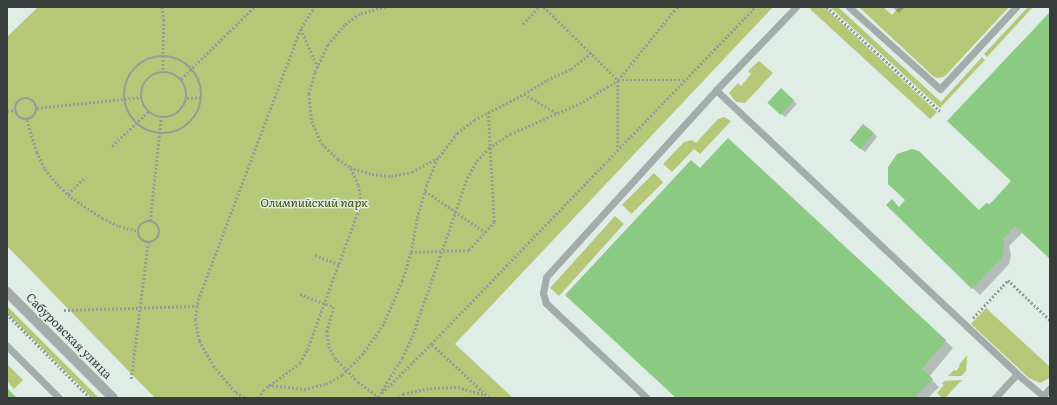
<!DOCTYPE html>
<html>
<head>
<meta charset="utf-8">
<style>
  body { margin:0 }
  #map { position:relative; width:1057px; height:405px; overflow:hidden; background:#e0ece6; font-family:Literata,serif }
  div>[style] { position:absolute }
  .green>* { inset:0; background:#b7c778; transform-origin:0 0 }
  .shadow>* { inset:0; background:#0003; transform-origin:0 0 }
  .building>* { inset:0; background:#8aca83; transform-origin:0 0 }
  .path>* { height:2.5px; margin-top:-1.25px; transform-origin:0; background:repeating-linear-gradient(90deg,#959e99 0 2px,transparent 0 4px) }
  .path>.ring { margin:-1.25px; padding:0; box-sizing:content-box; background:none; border:2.5px solid #959e99; border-radius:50% }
  .service>* { height:7px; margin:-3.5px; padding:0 3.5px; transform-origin:3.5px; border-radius:3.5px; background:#a5abaa }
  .minor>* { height:10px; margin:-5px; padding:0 5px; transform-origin:5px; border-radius:5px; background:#a5abaa }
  span { translate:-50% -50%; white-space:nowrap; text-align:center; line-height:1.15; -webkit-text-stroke:3px #e0ece6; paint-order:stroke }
  .park-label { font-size:12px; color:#404a02; font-style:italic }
  .street-label { font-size:12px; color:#383d3b }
  .frame { position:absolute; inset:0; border:8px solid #383d3b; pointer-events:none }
</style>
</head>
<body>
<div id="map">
  <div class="green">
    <div style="clip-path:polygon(38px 7px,773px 7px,455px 344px,513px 398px,155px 398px,7px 246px,7px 37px)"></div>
    <div style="clip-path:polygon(810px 7px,824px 7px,937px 112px,930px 119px,811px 10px)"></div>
    <div style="clip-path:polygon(830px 7px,838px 7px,941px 102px,982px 57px,985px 60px,940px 108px)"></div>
    <div style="clip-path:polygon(859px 7px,883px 7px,892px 15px,899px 7px,1009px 7px,944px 77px,938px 78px,934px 77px)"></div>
    <div style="clip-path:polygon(1028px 7px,1033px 7px,987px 57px,984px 54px)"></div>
    <div style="clip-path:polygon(759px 61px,773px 73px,745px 103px,736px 102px,729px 93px,738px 83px,741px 86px,751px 74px,748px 71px)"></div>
    <div style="clip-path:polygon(724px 117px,731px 121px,700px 154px,694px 149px,672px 172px,663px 164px,684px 142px,692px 140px,696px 143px,718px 119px)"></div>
    <div style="left:654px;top:173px;width:13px;height:45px;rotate:45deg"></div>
    <div style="left:615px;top:216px;width:12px;height:97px;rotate:42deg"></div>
    <div style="left:7px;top:306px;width:129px;height:5px;rotate:45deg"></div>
    <div style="clip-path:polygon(986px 308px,1050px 367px,1049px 378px,1040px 383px,1029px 378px,971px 324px)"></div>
    <div style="clip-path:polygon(967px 355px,966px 371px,961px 376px,948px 376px,954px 370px,956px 371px,960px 366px,959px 365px)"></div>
    <div style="clip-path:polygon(7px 364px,23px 380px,14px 389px,7px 381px)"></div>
    <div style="clip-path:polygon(962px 380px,945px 398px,942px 398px,937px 393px,944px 385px,942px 384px,944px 381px)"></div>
  </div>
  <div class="shadow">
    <div style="clip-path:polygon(892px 7px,905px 7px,899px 13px)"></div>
    <div style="clip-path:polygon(1050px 13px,1050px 258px,1022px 233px,1009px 246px,1011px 255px,1009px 264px,980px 295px,887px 205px,899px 208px,979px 211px,991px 205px,1013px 182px)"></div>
    <div style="left:781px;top:90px;width:21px;height:18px;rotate:41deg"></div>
    <div style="clip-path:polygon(874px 133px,877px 137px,865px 152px,855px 144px)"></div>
    <div style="clip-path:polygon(728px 139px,953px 348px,929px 377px,939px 387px,928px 398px,677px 398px,700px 170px)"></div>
  </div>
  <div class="building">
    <div style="clip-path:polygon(1050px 12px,1050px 259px,1015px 226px,1003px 239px,1004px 247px,1002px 257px,972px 289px,886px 205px,892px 199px,899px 207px,905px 200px,888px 184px,888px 167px,897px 154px,912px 149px,919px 151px,979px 210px,986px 203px,990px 204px,1011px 181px,947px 121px)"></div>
    <div style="left:781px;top:88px;width:18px;height:20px;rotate:43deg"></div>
    <div style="left:863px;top:124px;width:14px;height:21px;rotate:39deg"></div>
    <div style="clip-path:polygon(728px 138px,946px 340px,922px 369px,933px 379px,914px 398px,676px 398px,565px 295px,691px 160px,700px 168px)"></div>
    <div style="clip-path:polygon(7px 388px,17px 398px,7px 398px)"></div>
  </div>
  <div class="path">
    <div style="left:162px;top:7px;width:13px;rotate:81deg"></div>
    <div style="left:164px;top:20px;width:52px;rotate:91.1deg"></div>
    <div style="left:386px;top:7px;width:27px;rotate:165deg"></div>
    <div style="left:360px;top:14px;width:19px;rotate:144deg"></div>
    <div style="left:345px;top:25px;width:26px;rotate:130deg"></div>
    <div style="left:328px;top:45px;width:31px;rotate:115deg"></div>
    <div style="left:315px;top:73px;width:22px;rotate:106deg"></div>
    <div style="left:309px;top:94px;width:27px;rotate:84deg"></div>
    <div style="left:312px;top:121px;width:25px;rotate:67deg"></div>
    <div style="left:322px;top:144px;width:22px;rotate:43deg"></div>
    <div style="left:338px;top:159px;width:14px;rotate:34deg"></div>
    <div style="left:350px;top:167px;width:23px;rotate:18deg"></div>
    <div style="left:372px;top:174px;width:19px;rotate:6deg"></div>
    <div style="left:391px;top:176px;width:21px;rotate:-11deg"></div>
    <div style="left:412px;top:172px;width:31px;rotate:-29deg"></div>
    <div style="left:439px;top:157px;width:30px;rotate:-53deg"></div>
    <div style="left:457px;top:133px;width:21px;rotate:-37deg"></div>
    <div style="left:474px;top:120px;width:56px;rotate:-27.5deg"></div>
    <div style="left:524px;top:94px;width:27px;rotate:-31deg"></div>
    <div style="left:547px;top:80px;width:26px;rotate:-25deg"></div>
    <div style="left:571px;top:69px;width:26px;rotate:-39deg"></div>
    <div style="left:544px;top:7px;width:104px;rotate:44.6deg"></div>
    <div style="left:618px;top:80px;width:65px"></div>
    <div style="left:827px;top:7px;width:155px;rotate:42.6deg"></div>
    <div style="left:523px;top:24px;width:23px;rotate:-47deg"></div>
    <div style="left:301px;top:29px;width:43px;rotate:66.4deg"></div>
    <div class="ring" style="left:124px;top:56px;width:75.5px;height:75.5px"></div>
    <div class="ring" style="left:141px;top:72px;width:43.5px;height:43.5px"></div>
    <div style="left:181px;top:79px;width:103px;rotate:-44.6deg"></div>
    <div style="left:618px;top:81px;width:67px;rotate:90deg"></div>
    <div style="left:524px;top:94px;width:38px;rotate:30deg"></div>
    <div class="ring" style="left:15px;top:98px;width:19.5px;height:19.5px"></div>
    <div style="left:187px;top:98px;width:15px;rotate:-4deg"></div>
    <div style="left:37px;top:108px;width:105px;rotate:-6deg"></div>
    <div style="left:7px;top:111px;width:8px;rotate:-7deg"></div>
    <div style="left:27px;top:120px;width:34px;rotate:73deg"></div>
    <div style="left:37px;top:152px;width:19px;rotate:65deg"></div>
    <div style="left:45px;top:169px;width:19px;rotate:51deg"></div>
    <div style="left:57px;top:184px;width:19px;rotate:43deg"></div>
    <div style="left:71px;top:197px;width:37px;rotate:34deg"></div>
    <div style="left:102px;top:218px;width:19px;rotate:25deg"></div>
    <div style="left:119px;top:226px;width:20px;rotate:15deg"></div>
    <div style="left:112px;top:146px;width:50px;rotate:-43.4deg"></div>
    <div style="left:425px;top:191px;width:73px;rotate:34.3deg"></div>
    <div style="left:68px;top:194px;width:24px;rotate:-45deg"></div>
    <div class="ring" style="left:138px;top:221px;width:19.5px;height:19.5px"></div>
    <div style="left:150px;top:221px;width:104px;rotate:-83.9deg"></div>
    <div style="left:411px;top:252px;width:58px;rotate:-2deg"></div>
    <div style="left:469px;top:250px;width:38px;rotate:-48deg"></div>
    <div style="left:494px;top:222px;width:110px;rotate:-93.1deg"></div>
    <div style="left:315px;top:255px;width:26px;rotate:21deg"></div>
    <div style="left:300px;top:294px;width:36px;rotate:21deg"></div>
    <div style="left:334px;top:307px;width:25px;rotate:106deg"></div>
    <div style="left:327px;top:331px;width:15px;rotate:82deg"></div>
    <div style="left:329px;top:346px;width:13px;rotate:63deg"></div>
    <div style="left:335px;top:358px;width:33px;rotate:46deg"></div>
    <div style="left:358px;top:382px;width:24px;rotate:35deg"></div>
    <div style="left:64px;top:310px;width:134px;rotate:-1.7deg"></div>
    <div style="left:7px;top:314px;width:118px;rotate:45.3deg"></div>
    <div style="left:973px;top:318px;width:52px;rotate:-47.4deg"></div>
    <div style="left:1008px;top:280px;width:58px;rotate:43.6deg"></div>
    <div style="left:131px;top:379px;width:137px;rotate:-82.9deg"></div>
    <div style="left:268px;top:385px;width:36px;rotate:6deg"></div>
    <div style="left:304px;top:389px;width:23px;rotate:-13deg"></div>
    <div style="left:326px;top:384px;width:18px;rotate:-29deg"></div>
    <div style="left:342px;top:375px;width:32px;rotate:-46deg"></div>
    <div style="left:364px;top:352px;width:35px;rotate:-55deg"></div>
    <div style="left:384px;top:323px;width:46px;rotate:-66.8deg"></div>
    <div style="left:402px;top:281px;width:30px;rotate:-73deg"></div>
    <div style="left:411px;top:252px;width:35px;rotate:-80deg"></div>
    <div style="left:417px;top:218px;width:33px;rotate:-74deg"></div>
    <div style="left:426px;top:186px;width:31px;rotate:-68deg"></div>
    <div style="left:382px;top:393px;width:69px;rotate:-45deg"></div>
    <div style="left:244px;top:398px;width:11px;rotate:-146deg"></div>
    <div style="left:235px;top:392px;width:33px;rotate:-130deg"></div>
    <div style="left:214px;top:367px;width:30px;rotate:-120deg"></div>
    <div style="left:199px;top:341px;width:21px;rotate:-101deg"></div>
    <div style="left:195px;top:320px;width:20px;rotate:-81deg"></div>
    <div style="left:198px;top:300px;width:291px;rotate:-69.3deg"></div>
    <div style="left:301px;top:28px;width:25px;rotate:-58deg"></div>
    <div style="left:258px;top:398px;width:9px;rotate:-58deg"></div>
    <div style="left:263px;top:390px;width:46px;rotate:-36.1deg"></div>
    <div style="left:300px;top:363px;width:15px;rotate:-62deg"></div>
    <div style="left:307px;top:350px;width:157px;rotate:-69.8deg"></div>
    <div style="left:361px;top:203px;width:18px;rotate:-99deg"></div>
    <div style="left:358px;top:185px;width:20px;rotate:-114deg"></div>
    <div style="left:375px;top:398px;width:3px;rotate:-18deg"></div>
    <div style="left:378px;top:397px;width:46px;rotate:-58.4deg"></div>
    <div style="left:402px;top:358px;width:23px;rotate:-65deg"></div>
    <div style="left:412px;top:337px;width:168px;rotate:-70.9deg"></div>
    <div style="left:467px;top:178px;width:20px;rotate:-60deg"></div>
    <div style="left:477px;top:161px;width:18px;rotate:-47deg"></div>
    <div style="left:489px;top:148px;width:25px;rotate:-34deg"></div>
    <div style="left:510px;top:134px;width:80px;rotate:-23.7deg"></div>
    <div style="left:583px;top:102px;width:41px;rotate:-32.2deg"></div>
    <div style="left:618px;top:80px;width:94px;rotate:-51.1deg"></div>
    <div style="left:399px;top:398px;width:6px;rotate:-45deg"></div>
    <div style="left:403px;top:394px;width:28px;rotate:-13deg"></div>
    <div style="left:430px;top:388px;width:28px;rotate:-2deg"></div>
    <div style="left:458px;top:387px;width:28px;rotate:17deg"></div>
    <div style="left:489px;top:398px;width:79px;rotate:-137deg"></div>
    <div style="left:431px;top:344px;width:467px;rotate:-46.1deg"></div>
  </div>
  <div class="service">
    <div style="left:849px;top:7px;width:122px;rotate:42deg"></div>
    <div style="left:940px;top:89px;width:112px;rotate:-47.2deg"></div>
    <div style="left:716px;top:90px;width:414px;rotate:43.3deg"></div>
    <div style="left:1017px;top:374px;width:33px;rotate:133deg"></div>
    <div style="left:7px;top:346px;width:74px;rotate:45deg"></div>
    <div style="left:1017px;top:374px;width:34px;rotate:40deg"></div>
    <div style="left:1043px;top:396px;width:11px;rotate:-49deg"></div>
    <div style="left:647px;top:398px;width:139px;rotate:-136.8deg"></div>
    <div style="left:546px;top:303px;width:10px;rotate:-107deg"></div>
    <div style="left:543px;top:293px;width:16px;rotate:-79deg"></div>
    <div style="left:546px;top:277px;width:253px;rotate:-47.7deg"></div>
    <div style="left:716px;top:90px;width:115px;rotate:-46.1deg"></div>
  </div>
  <div class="minor">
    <div style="left:7px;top:292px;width:150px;rotate:45deg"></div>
  </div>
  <div class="park-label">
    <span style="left:314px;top:203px">Олимпийский парк</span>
  </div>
  <div class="street-label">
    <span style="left:69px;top:336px;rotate:45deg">Сабуровская улица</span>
  </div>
  <div class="frame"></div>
</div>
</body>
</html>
